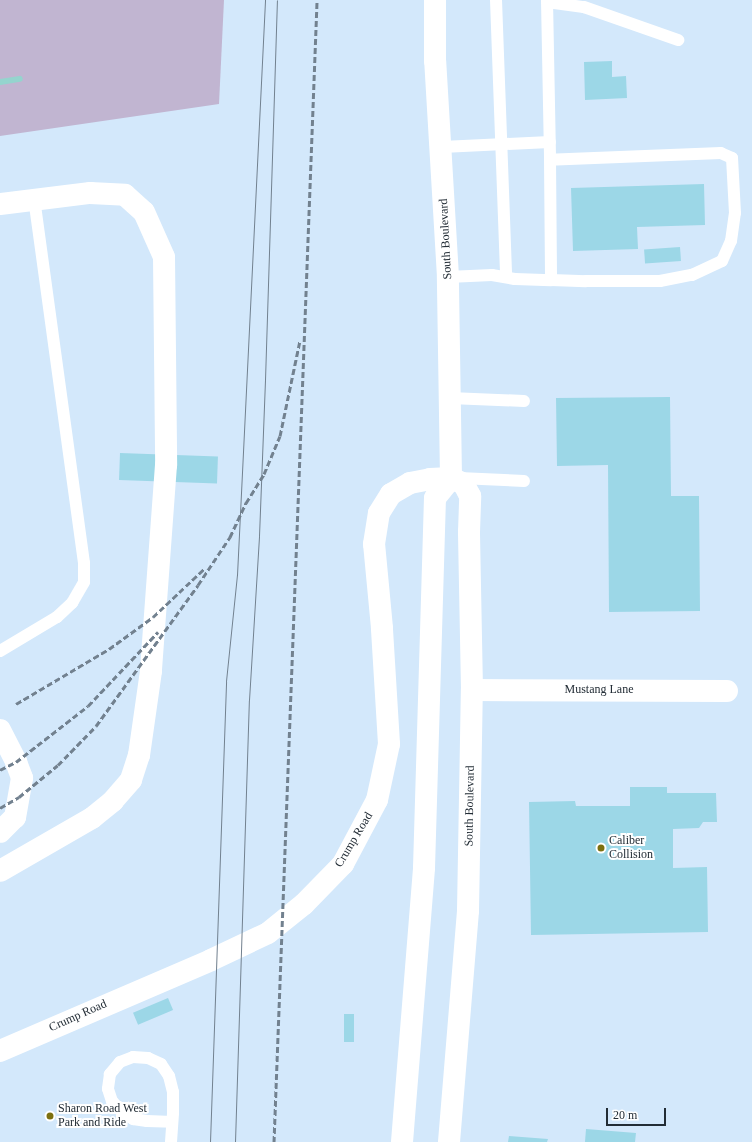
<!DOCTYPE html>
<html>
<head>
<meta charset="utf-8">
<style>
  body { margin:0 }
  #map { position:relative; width:752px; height:1142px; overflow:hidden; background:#d3e8fb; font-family:Georgia,serif }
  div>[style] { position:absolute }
  .green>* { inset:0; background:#c1b5d1 }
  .stream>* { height:6px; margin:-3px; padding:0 3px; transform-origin:3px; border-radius:3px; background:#95d4ce }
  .building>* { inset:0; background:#9cd7e7; transform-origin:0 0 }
  .service>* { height:12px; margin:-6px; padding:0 6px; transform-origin:6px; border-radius:6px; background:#fff }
  .minor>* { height:22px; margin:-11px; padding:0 11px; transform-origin:11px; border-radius:11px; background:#fff }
  .tertiary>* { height:22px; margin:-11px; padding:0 11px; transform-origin:11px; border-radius:11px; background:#fff }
  .secondary>* { height:22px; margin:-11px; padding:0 11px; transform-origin:11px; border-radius:11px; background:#fff }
  .tram>* { height:1px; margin:-0.5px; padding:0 0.5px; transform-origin:0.5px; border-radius:0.5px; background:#72818f }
  .rail>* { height:3px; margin-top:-1.5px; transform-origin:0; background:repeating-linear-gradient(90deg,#72818f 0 6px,transparent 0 9px) }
  .dots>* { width:11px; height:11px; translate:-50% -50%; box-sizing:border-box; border:2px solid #fff; border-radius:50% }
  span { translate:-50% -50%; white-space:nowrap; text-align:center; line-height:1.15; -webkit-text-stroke:4px #fff; paint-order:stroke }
  .street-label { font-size:12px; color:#222c35 }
  .poi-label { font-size:12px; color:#222c35 }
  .left { translate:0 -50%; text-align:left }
  .scale { position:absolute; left:606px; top:1108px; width:60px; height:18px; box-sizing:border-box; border:2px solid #222c35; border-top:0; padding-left:5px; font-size:12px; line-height:14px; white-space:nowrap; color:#222c35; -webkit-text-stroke:3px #fff; paint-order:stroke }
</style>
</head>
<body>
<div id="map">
  <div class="green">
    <div style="clip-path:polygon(0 0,224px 0,219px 104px,0 136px)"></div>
  </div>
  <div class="stream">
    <div style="left:0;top:82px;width:20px;rotate:-9deg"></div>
  </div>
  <div class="building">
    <div style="clip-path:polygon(612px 61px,612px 77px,626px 76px,627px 98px,585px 100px,584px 62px)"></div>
    <div style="clip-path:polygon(704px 184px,705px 225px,637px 227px,638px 249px,573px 251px,571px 188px)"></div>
    <div style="left:680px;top:247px;width:14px;height:36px;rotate:86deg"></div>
    <div style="clip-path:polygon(670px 397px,671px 496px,699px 496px,700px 611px,609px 612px,608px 465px,557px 466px,556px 398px)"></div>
    <div style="left:120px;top:453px;width:98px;height:27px;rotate:2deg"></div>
    <div style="clip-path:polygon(630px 787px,667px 787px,667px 793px,716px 793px,717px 822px,703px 822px,699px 828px,673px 829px,673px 868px,707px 867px,708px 932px,531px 935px,529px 802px,575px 801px,576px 806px,630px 806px)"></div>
    <div style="left:168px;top:998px;width:13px;height:38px;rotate:67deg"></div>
    <div style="left:344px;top:1014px;width:10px;height:28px"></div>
    <div style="clip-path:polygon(586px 1129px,636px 1133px,635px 1142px,585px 1142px)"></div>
    <div style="clip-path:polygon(509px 1136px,548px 1139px,547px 1142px,508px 1142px)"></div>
  </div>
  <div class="service">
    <div style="left:496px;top:0;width:277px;rotate:87.9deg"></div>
    <div style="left:547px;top:0;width:160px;rotate:88.9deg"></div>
    <div style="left:547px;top:2px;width:37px;rotate:8deg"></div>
    <div style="left:584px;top:7px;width:100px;rotate:19.3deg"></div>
    <div style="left:442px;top:147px;width:108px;rotate:-2.7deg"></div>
    <div style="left:448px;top:277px;width:44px;rotate:-2.6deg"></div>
    <div style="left:492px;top:275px;width:23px;rotate:10deg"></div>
    <div style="left:515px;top:279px;width:36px;rotate:2deg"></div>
    <div style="left:551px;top:280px;width:35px;rotate:2deg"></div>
    <div style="left:586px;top:281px;width:74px"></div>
    <div style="left:660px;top:281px;width:33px;rotate:-11deg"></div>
    <div style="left:692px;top:275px;width:33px;rotate:-25deg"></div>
    <div style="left:722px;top:261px;width:22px;rotate:-66deg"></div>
    <div style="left:731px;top:241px;width:28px;rotate:-82deg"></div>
    <div style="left:735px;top:213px;width:55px;rotate:-93.1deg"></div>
    <div style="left:732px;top:158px;width:12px;rotate:-156deg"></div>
    <div style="left:721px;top:153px;width:171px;rotate:177.7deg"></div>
    <div style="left:550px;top:160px;width:120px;rotate:89.5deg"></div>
    <div style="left:450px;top:398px;width:74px;rotate:2.3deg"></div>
    <div style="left:459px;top:478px;width:65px;rotate:2.6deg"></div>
    <div style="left:0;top:651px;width:66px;rotate:-30.8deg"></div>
    <div style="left:57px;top:617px;width:21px;rotate:-43deg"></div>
    <div style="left:72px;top:603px;width:24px;rotate:-60deg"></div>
    <div style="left:84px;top:582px;width:19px;rotate:-90deg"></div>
    <div style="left:84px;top:563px;width:367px;rotate:-97.8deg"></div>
    <div style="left:171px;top:1142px;width:29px;rotate:-86deg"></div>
    <div style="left:173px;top:1113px;width:21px;rotate:-90deg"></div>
    <div style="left:173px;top:1092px;width:16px;rotate:-104deg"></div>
    <div style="left:169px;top:1076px;width:14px;rotate:-124deg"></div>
    <div style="left:161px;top:1064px;width:14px;rotate:-155deg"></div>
    <div style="left:148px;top:1058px;width:15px;rotate:-176deg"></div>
    <div style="left:133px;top:1057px;width:14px;rotate:159deg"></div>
    <div style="left:120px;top:1062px;width:16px;rotate:130deg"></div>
    <div style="left:110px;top:1074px;width:15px;rotate:98deg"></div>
    <div style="left:108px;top:1089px;width:13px;rotate:72deg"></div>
    <div style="left:112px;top:1101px;width:12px;rotate:48deg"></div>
    <div style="left:120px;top:1110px;width:16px;rotate:35deg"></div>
    <div style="left:133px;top:1119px;width:14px;rotate:8deg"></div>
    <div style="left:147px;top:1121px;width:25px;rotate:2deg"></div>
  </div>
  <div class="minor">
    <div style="left:0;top:204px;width:91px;rotate:-7deg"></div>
    <div style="left:90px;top:193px;width:35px;rotate:3deg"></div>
    <div style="left:125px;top:195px;width:25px;rotate:42deg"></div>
    <div style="left:144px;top:212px;width:49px;rotate:66deg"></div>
    <div style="left:164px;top:257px;width:208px;rotate:89.4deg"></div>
    <div style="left:166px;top:465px;width:207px;rotate:94.2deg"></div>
    <div style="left:151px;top:671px;width:85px;rotate:98.1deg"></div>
    <div style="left:139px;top:755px;width:26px;rotate:108deg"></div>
    <div style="left:131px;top:780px;width:28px;rotate:131deg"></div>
    <div style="left:113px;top:801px;width:27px;rotate:141deg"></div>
    <div style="left:92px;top:818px;width:106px;rotate:150.1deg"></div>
    <div style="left:472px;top:690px;width:255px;rotate:0.2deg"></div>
    <div style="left:0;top:730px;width:36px;rotate:63deg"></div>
    <div style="left:16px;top:762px;width:17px;rotate:69deg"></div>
    <div style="left:22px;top:778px;width:40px;rotate:100deg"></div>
    <div style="left:15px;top:817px;width:21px;rotate:135deg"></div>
  </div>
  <div class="tertiary">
    <div style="left:0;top:1051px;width:230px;rotate:-23.3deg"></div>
    <div style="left:211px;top:960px;width:63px;rotate:-25.3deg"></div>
    <div style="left:268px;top:933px;width:46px;rotate:-38.9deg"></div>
    <div style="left:304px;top:904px;width:56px;rotate:-45.7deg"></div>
    <div style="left:343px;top:864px;width:72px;rotate:-62deg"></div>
    <div style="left:377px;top:800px;width:57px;rotate:-77.9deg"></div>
    <div style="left:389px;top:744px;width:116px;rotate:-93.5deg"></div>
    <div style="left:382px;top:628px;width:84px;rotate:-95.4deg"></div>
    <div style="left:374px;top:544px;width:31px;rotate:-81deg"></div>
    <div style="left:379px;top:513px;width:22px;rotate:-58deg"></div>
    <div style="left:391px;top:494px;width:22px;rotate:-30deg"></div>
    <div style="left:410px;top:483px;width:20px;rotate:-11deg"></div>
    <div style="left:430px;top:479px;width:21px;rotate:-3deg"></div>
  </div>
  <div class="secondary">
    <div style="left:402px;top:1142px;width:275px;rotate:-85.4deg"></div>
    <div style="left:424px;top:868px;width:370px;rotate:-88.3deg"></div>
    <div style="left:435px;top:498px;width:26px;rotate:-51deg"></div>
    <div style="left:451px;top:478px;width:201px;rotate:-90.9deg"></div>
    <div style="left:448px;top:277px;width:216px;rotate:-93.4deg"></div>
    <div style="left:435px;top:61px;width:61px;rotate:-90deg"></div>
    <div style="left:449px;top:1142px;width:232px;rotate:-85.3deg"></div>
    <div style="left:468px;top:911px;width:221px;rotate:-89deg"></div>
    <div style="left:472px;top:690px;width:158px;rotate:-91.1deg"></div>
    <div style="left:469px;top:532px;width:36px;rotate:-88deg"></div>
    <div style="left:470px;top:496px;width:13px;rotate:-117deg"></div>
    <div style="left:464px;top:484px;width:14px;rotate:-155deg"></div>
  </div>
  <div class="tram">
    <div style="left:210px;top:1142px;width:461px;rotate:-88deg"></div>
    <div style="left:226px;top:681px;width:107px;rotate:-84.1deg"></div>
    <div style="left:237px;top:575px;width:576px;rotate:-87.21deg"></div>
    <div style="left:235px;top:1142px;width:442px;rotate:-88.2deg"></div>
    <div style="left:249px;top:700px;width:164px;rotate:-86.5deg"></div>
    <div style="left:259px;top:536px;width:156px;rotate:-87.8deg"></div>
    <div style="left:265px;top:380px;width:380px;rotate:-88.2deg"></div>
  </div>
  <div class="rail">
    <div style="left:16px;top:704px;width:108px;rotate:-30.6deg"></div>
    <div style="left:109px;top:649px;width:54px;rotate:-36deg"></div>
    <div style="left:153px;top:617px;width:70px;rotate:-43.3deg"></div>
    <div style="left:0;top:770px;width:18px;rotate:-27deg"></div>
    <div style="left:16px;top:762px;width:91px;rotate:-37.9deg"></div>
    <div style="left:88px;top:706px;width:102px;rotate:-46.6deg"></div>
    <div style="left:0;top:808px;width:22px;rotate:-30deg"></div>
    <div style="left:19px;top:797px;width:50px;rotate:-39.4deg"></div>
    <div style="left:58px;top:765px;width:54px;rotate:-45.7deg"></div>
    <div style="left:96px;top:726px;width:174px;rotate:-54.1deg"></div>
    <div style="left:198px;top:585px;width:58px;rotate:-56.3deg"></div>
    <div style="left:230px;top:537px;width:38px;rotate:-65deg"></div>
    <div style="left:246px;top:503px;width:34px;rotate:-58deg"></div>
    <div style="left:264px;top:474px;width:41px;rotate:-67.2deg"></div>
    <div style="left:280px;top:436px;width:98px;rotate:-78.2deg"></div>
    <div style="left:274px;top:1142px;width:1143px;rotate:-87.84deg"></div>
  </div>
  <div class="dots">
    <div style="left:601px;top:848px;background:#7c7010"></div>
    <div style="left:50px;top:1116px;background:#7c7010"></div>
  </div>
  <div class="street-label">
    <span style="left:446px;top:239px;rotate:-93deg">South Boulevard</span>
    <span style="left:599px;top:690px">Mustang Lane</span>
    <span style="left:470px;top:806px;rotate:-89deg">South Boulevard</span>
    <span style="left:354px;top:840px;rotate:-59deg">Crump Road</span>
    <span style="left:78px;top:1016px;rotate:-24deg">Crump Road</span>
  </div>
  <div class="poi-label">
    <span class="left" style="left:609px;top:848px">Caliber<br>Collision</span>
    <span class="left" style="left:58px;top:1116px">Sharon Road West<br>Park and Ride</span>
  </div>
  <div class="scale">20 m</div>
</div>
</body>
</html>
